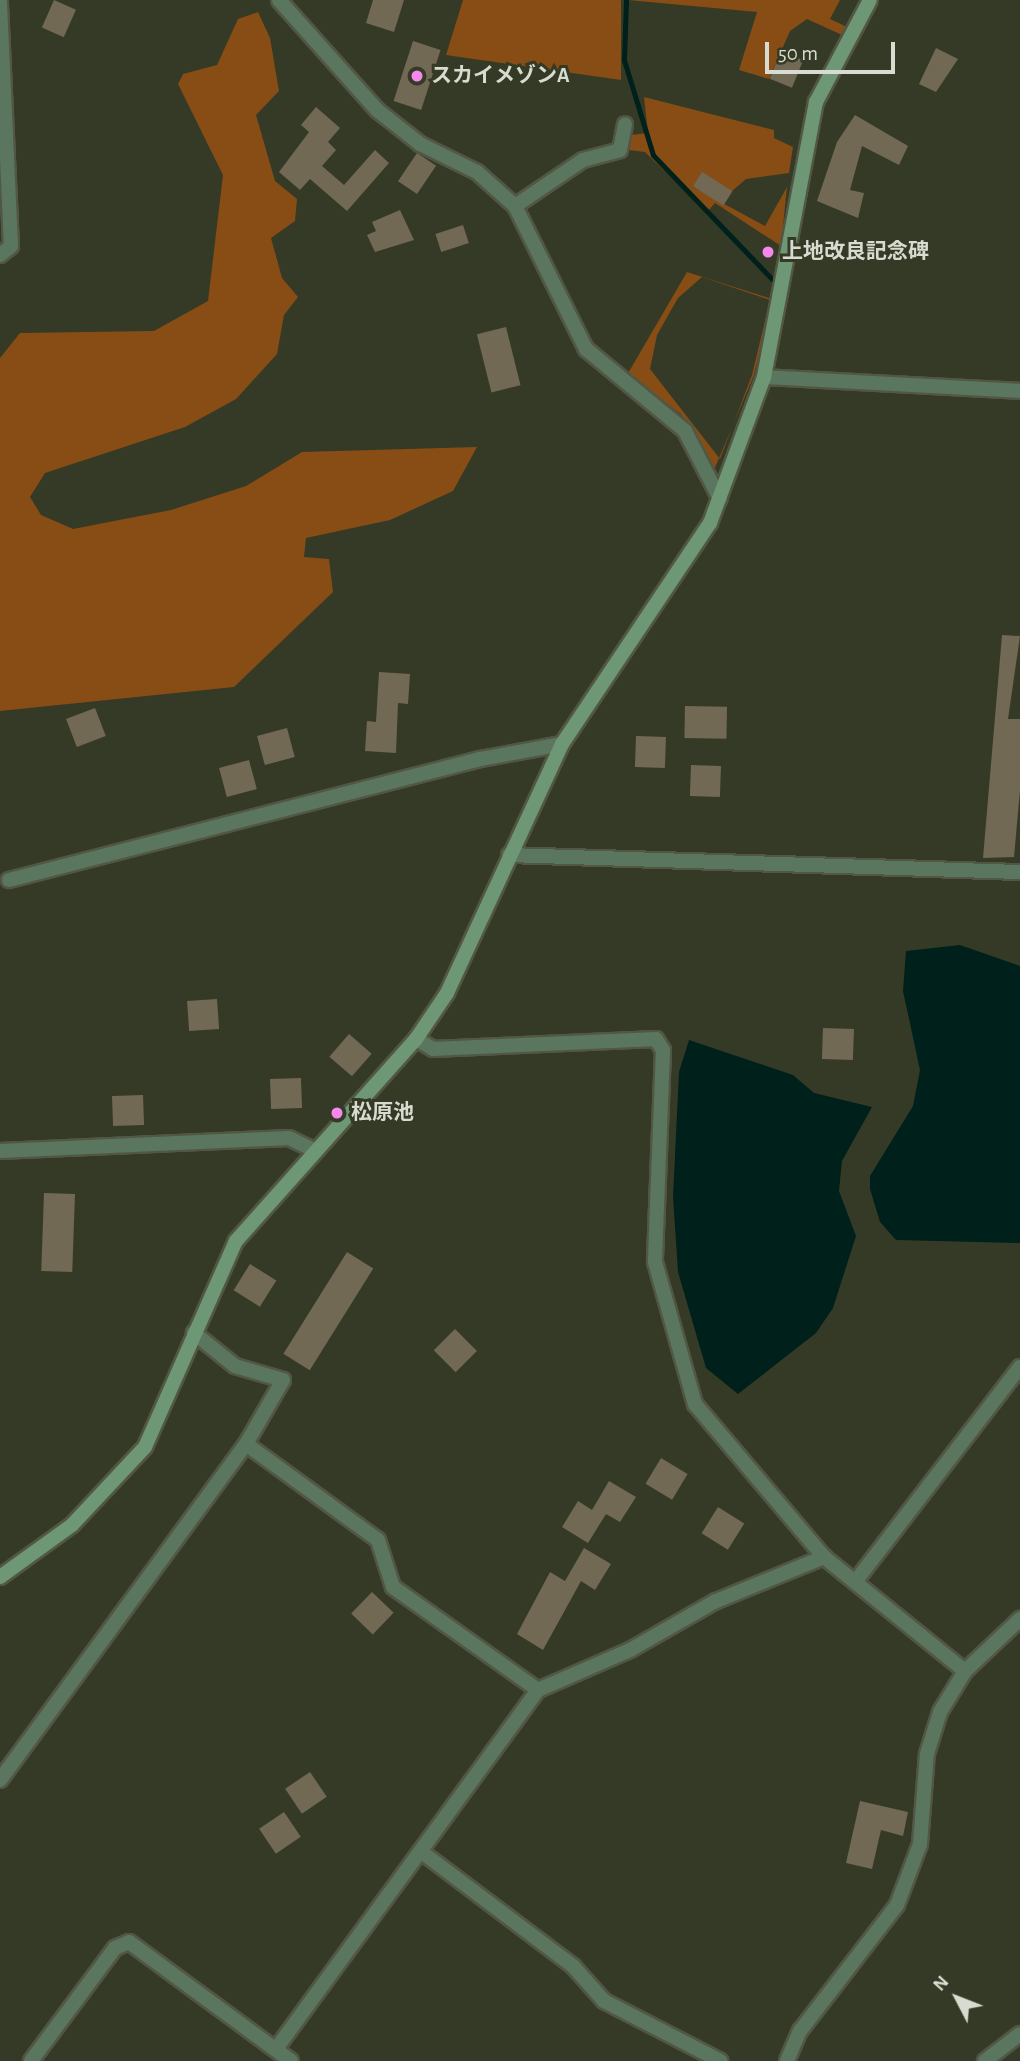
<!DOCTYPE html>
<html>
<head>
<meta charset="utf-8">
<style>
  body { margin:0 }
  #map { position:relative; width:1020px; height:2061px; overflow:hidden; background:#353a26; font-family:"Alegreya Sans","Noto Sans JP",sans-serif }
  div>[style] { position:absolute }
  .green>* { inset:0; background:#874d14 }
  .water>* { inset:0; background:#00201b }
  .stream>* { height:5px; margin:-2.5px; padding:0 2.5px; transform-origin:2.5px; border-radius:2.5px; background:#00201b }
  .building>* { inset:0; background:#716954; transform-origin:0 0 }
  .roads { filter:drop-shadow(2px 0 #525744) drop-shadow(-2px 0 #525744) drop-shadow(0 2px #525744) drop-shadow(0 -2px #525744) }
  .street>* { height:14px; margin:-7px; padding:0 7px; transform-origin:7px; border-radius:7px; background:#5b765f }
  .secondary>* { height:14px; margin:-7px; padding:0 7px; transform-origin:7px; border-radius:7px; background:#6e9875 }
  .dots>* { width:19px; height:19px; translate:-50% -50%; box-sizing:border-box; border:4px solid #353a26; border-radius:50% }
  span { translate:-50% -50%; white-space:nowrap; text-align:center; line-height:1.15; -webkit-text-stroke:6px #353a26; paint-order:stroke }
  .poi-label { font-size:21px; color:#d8dbcf; font-weight:700 }
  .left { translate:0 -50%; text-align:left }
  .north { position:absolute; left:922px; top:1963px; width:70px; height:70px; -webkit-text-stroke:5px #353a26; paint-order:stroke; rotate:312deg; font-size:19px; font-weight:700; line-height:28px; text-align:center; color:#d8dbcf }
  .north::after { content:''; display:block; margin:auto; width:24px; height:32px; background:#d8dbcf; clip-path:polygon(50% 0,100% 100%,50% 72%,0 100%) }
  .scale { position:absolute; left:765px; top:42px; width:130px; height:32px; box-sizing:border-box; border:4px solid #d8dbcf; border-top:0; padding-left:9px; font-size:21px; line-height:24px; white-space:nowrap; color:#d8dbcf; -webkit-text-stroke:5px #353a26; paint-order:stroke }
</style>
</head>
<body>
<div id="map">
  <div class="green">
    <div style="clip-path:polygon(463px 0,621px 0,621px 80px,446px 55px)"></div>
    <div style="clip-path:polygon(628px 0,840px 0,830px 19px,847px 27px,842px 35px,807px 19px,790px 31px,769px 79px,739px 70px,757px 12px)"></div>
    <div style="clip-path:polygon(258px 12px,270px 38px,279px 91px,256px 115px,275px 181px,297px 199px,295px 221px,271px 238px,282px 278px,298px 297px,284px 315px,277px 354px,236px 399px,185px 427px,45px 473px,30px 497px,41px 515px,73px 529px,171px 510px,246px 486px,302px 452px,477px 447px,453px 491px,390px 520px,306px 538px,304px 557px,329px 559px,333px 592px,234px 687px,0 711px,0 358px,20px 333px,154px 331px,208px 301px,223px 175px,178px 84px,183px 74px,217px 65px,238px 19px)"></div>
    <div style="clip-path:polygon(644px 97px,774px 130px,774px 138px,793px 147px,789px 173px,746px 179px,732px 191px,702px 173px,693px 187px,765px 226px,787px 187px,781px 246px,715px 203px,707px 212px,645px 152px,629px 150px,631px 135px,648px 133px)"></div>
    <div style="clip-path:polygon(evenodd,687px 272px,772px 299px,754px 375px,714px 470px,681px 414px,627px 375px,687px 272px,702px 277px,770px 300px,752px 375px,720px 459px,650px 369px,657px 335px,678px 298px,702px 277px)"></div>
  </div>
  <div class="water">
    <div style="clip-path:polygon(960px 945px,1020px 966px,1020px 1243px,896px 1240px,880px 1222px,870px 1189px,870px 1176px,913px 1106px,920px 1070px,903px 991px,906px 951px)"></div>
    <div style="clip-path:polygon(689px 1040px,793px 1075px,814px 1093px,872px 1107px,842px 1161px,839px 1191px,856px 1236px,833px 1308px,816px 1333px,738px 1394px,706px 1368px,678px 1272px,673px 1197px,679px 1072px)"></div>
  </div>
  <div class="stream">
    <div style="left:626px;top:0;width:60px;rotate:91.9deg"></div>
    <div style="left:624px;top:60px;width:99px;rotate:73deg"></div>
    <div style="left:653px;top:155px;width:173px;rotate:46.2deg"></div>
  </div>
  <div class="building">
    <div style="left:54px;top:0;width:24px;height:30px;rotate:24deg"></div>
    <div style="clip-path:polygon(373px 0,404px 0,394px 32px,366px 23px)"></div>
    <div style="left:413px;top:41px;width:29px;height:63px;rotate:18deg"></div>
    <div style="clip-path:polygon(936px 48px,958px 59px,936px 92px,919px 84px)"></div>
    <div style="left:781px;top:51px;width:24px;height:30px;rotate:22deg"></div>
    <div style="clip-path:polygon(316px 107px,340px 128px,328px 142px,336px 150px,322px 166px,344px 185px,375px 150px,389px 163px,347px 211px,310px 179px,300px 190px,279px 172px,309px 132px,301px 125px)"></div>
    <div style="clip-path:polygon(855px 115px,908px 146px,899px 165px,862px 146px,850px 190px,864px 193px,858px 218px,817px 201px,837px 142px)"></div>
    <div style="left:417px;top:153px;width:23px;height:34px;rotate:34deg"></div>
    <div style="left:702px;top:172px;width:36px;height:17px;rotate:32deg"></div>
    <div style="clip-path:polygon(400px 210px,414px 240px,375px 252px,367px 235px,376px 231px,372px 222px)"></div>
    <div style="left:463px;top:225px;width:19px;height:29px;rotate:72deg"></div>
    <div style="left:506px;top:327px;width:60px;height:30px;rotate:76deg"></div>
    <div style="clip-path:polygon(1002px 635px,1020px 636px,1008px 719px,1020px 719px,1020px 790px,1014px 857px,983px 858px)"></div>
    <div style="clip-path:polygon(379px 672px,410px 674px,408px 704px,398px 703px,396px 753px,365px 751px,367px 721px,376px 722px)"></div>
    <div style="left:685px;top:706px;width:42px;height:32px;rotate:1deg"></div>
    <div style="left:95px;top:708px;width:30px;height:31px;rotate:69deg"></div>
    <div style="left:287px;top:728px;width:30px;height:31px;rotate:75deg"></div>
    <div style="left:636px;top:736px;width:30px;height:31px;rotate:2deg"></div>
    <div style="left:249px;top:760px;width:30px;height:31px;rotate:75deg"></div>
    <div style="left:691px;top:765px;width:30px;height:31px;rotate:2deg"></div>
    <div style="left:217px;top:999px;width:30px;height:30px;rotate:86deg"></div>
    <div style="left:823px;top:1028px;width:31px;height:31px;rotate:2deg"></div>
    <div style="left:349px;top:1034px;width:30px;height:30px;rotate:41deg"></div>
    <div style="left:301px;top:1078px;width:30px;height:31px;rotate:88deg"></div>
    <div style="left:143px;top:1095px;width:30px;height:31px;rotate:88deg"></div>
    <div style="left:44px;top:1193px;width:31px;height:78px;rotate:2deg"></div>
    <div style="left:347px;top:1252px;width:31px;height:120px;rotate:32deg"></div>
    <div style="left:250px;top:1264px;width:31px;height:31px;rotate:32deg"></div>
    <div style="left:455px;top:1329px;width:31px;height:30px;rotate:45deg"></div>
    <div style="left:661px;top:1458px;width:31px;height:30px;rotate:31deg"></div>
    <div style="clip-path:polygon(609px 1481px,636px 1497px,620px 1522px,606px 1514px,588px 1543px,562px 1527px,578px 1501px,592px 1510px)"></div>
    <div style="left:718px;top:1507px;width:31px;height:31px;rotate:32deg"></div>
    <div style="clip-path:polygon(584px 1548px,611px 1564px,595px 1590px,581px 1581px,543px 1650px,517px 1634px,550px 1572px,565px 1581px)"></div>
    <div style="left:372px;top:1592px;width:30px;height:30px;rotate:44deg"></div>
    <div style="left:310px;top:1772px;width:30px;height:30px;rotate:56deg"></div>
    <div style="clip-path:polygon(860px 1801px,908px 1812px,903px 1836px,881px 1830px,872px 1869px,846px 1863px)"></div>
    <div style="left:284px;top:1812px;width:30px;height:30px;rotate:56deg"></div>
  </div>
  <div class="roads">
    <div class="street">
      <div style="left:279px;top:0;width:147px;rotate:48.3deg"></div>
      <div style="left:377px;top:110px;width:55px;rotate:38.3deg"></div>
      <div style="left:420px;top:144px;width:64px;rotate:26.2deg"></div>
      <div style="left:477px;top:172px;width:51px;rotate:41.8deg"></div>
      <div style="left:515px;top:206px;width:160px;rotate:63.6deg"></div>
      <div style="left:586px;top:349px;width:129px;rotate:39.6deg"></div>
      <div style="left:685px;top:431px;width:76px;rotate:62.8deg"></div>
      <div style="left:515px;top:206px;width:82px;rotate:-34.1deg"></div>
      <div style="left:583px;top:160px;width:38px;rotate:-15deg"></div>
      <div style="left:620px;top:150px;width:26px;rotate:-79deg"></div>
      <div style="left:0;top:255px;width:14px;rotate:-39deg"></div>
      <div style="left:11px;top:246px;width:246px;rotate:-92.6deg"></div>
      <div style="left:764px;top:377px;width:256px;rotate:3.1deg"></div>
      <div style="left:509px;top:855px;width:511px;rotate:1.91deg"></div>
      <div style="left:9px;top:880px;width:486px;rotate:-14.4deg"></div>
      <div style="left:480px;top:759px;width:83px;rotate:-10.4deg"></div>
      <div style="left:416px;top:1039px;width:20px;rotate:30deg"></div>
      <div style="left:433px;top:1049px;width:223px;rotate:-2.6deg"></div>
      <div style="left:656px;top:1039px;width:13px;rotate:58deg"></div>
      <div style="left:663px;top:1050px;width:212px;rotate:92.2deg"></div>
      <div style="left:655px;top:1262px;width:148px;rotate:74.3deg"></div>
      <div style="left:695px;top:1404px;width:200px;rotate:49.9deg"></div>
      <div style="left:824px;top:1557px;width:181px;rotate:39deg"></div>
      <div style="left:0;top:1151px;width:289px;rotate:-2.6deg"></div>
      <div style="left:289px;top:1138px;width:28px;rotate:26deg"></div>
      <div style="left:246px;top:1444px;width:163px;rotate:36deg"></div>
      <div style="left:378px;top:1540px;width:49px;rotate:72.3deg"></div>
      <div style="left:393px;top:1587px;width:178px;rotate:35.4deg"></div>
      <div style="left:855px;top:1582px;width:271px;rotate:-52.5deg"></div>
      <div style="left:0;top:1780px;width:416px;rotate:-53.8deg"></div>
      <div style="left:246px;top:1444px;width:74px;rotate:-60deg"></div>
      <div style="left:283px;top:1380px;width:50px;rotate:-163.7deg"></div>
      <div style="left:235px;top:1366px;width:53px;rotate:-141.2deg"></div>
      <div style="left:423px;top:1853px;width:188px;rotate:37deg"></div>
      <div style="left:573px;top:1966px;width:47px;rotate:48.5deg"></div>
      <div style="left:604px;top:2001px;width:131px;rotate:27.3deg"></div>
      <div style="left:276px;top:2049px;width:444px;rotate:-53.9deg"></div>
      <div style="left:538px;top:1690px;width:100px;rotate:-23.5deg"></div>
      <div style="left:630px;top:1650px;width:99px;rotate:-29.7deg"></div>
      <div style="left:716px;top:1601px;width:117px;rotate:-22.2deg"></div>
      <div style="left:31px;top:2061px;width:141px;rotate:-53.4deg"></div>
      <div style="left:115px;top:1948px;width:15px;rotate:-23deg"></div>
      <div style="left:129px;top:1942px;width:201px;rotate:36.3deg"></div>
      <div style="left:787px;top:2061px;width:33px;rotate:-67deg"></div>
      <div style="left:800px;top:2031px;width:159px;rotate:-52.4deg"></div>
      <div style="left:897px;top:1905px;width:65px;rotate:-69.3deg"></div>
      <div style="left:920px;top:1844px;width:90px;rotate:-85.6deg"></div>
      <div style="left:927px;top:1754px;width:44px;rotate:-72.8deg"></div>
      <div style="left:940px;top:1712px;width:48px;rotate:-58.6deg"></div>
      <div style="left:965px;top:1671px;width:76px;rotate:-43.4deg"></div>
      <div style="left:985px;top:2061px;width:44px;rotate:-37.6deg"></div>
    </div>
    <div class="secondary">
      <div style="left:0;top:1577px;width:89px;rotate:-35.8deg"></div>
      <div style="left:72px;top:1525px;width:107px;rotate:-46.9deg"></div>
      <div style="left:145px;top:1447px;width:225px;rotate:-66.2deg"></div>
      <div style="left:236px;top:1241px;width:271px;rotate:-48.3deg"></div>
      <div style="left:416px;top:1039px;width:55px;rotate:-56deg"></div>
      <div style="left:447px;top:993px;width:274px;rotate:-65.2deg"></div>
      <div style="left:562px;top:744px;width:266px;rotate:-56.2deg"></div>
      <div style="left:710px;top:523px;width:156px;rotate:-69.7deg"></div>
      <div style="left:764px;top:377px;width:280px;rotate:-79.3deg"></div>
      <div style="left:816px;top:102px;width:115px;rotate:-62.1deg"></div>
    </div>
  </div>
  <div class="dots">
    <div style="left:417px;top:76px;background:#f688ed"></div>
    <div style="left:768px;top:252px;background:#f688ed"></div>
    <div style="left:337px;top:1113px;background:#f688ed"></div>
  </div>
  <div class="poi-label">
    <span class="left" style="left:431px;top:76px">スカイメゾンA</span>
    <span class="left" style="left:782px;top:252px">上地改良記念碑</span>
    <span class="left" style="left:351px;top:1113px">松原池</span>
  </div>
  <div class="north">N</div>
  <div class="scale">50 m</div>
</div>
</body>
</html>
